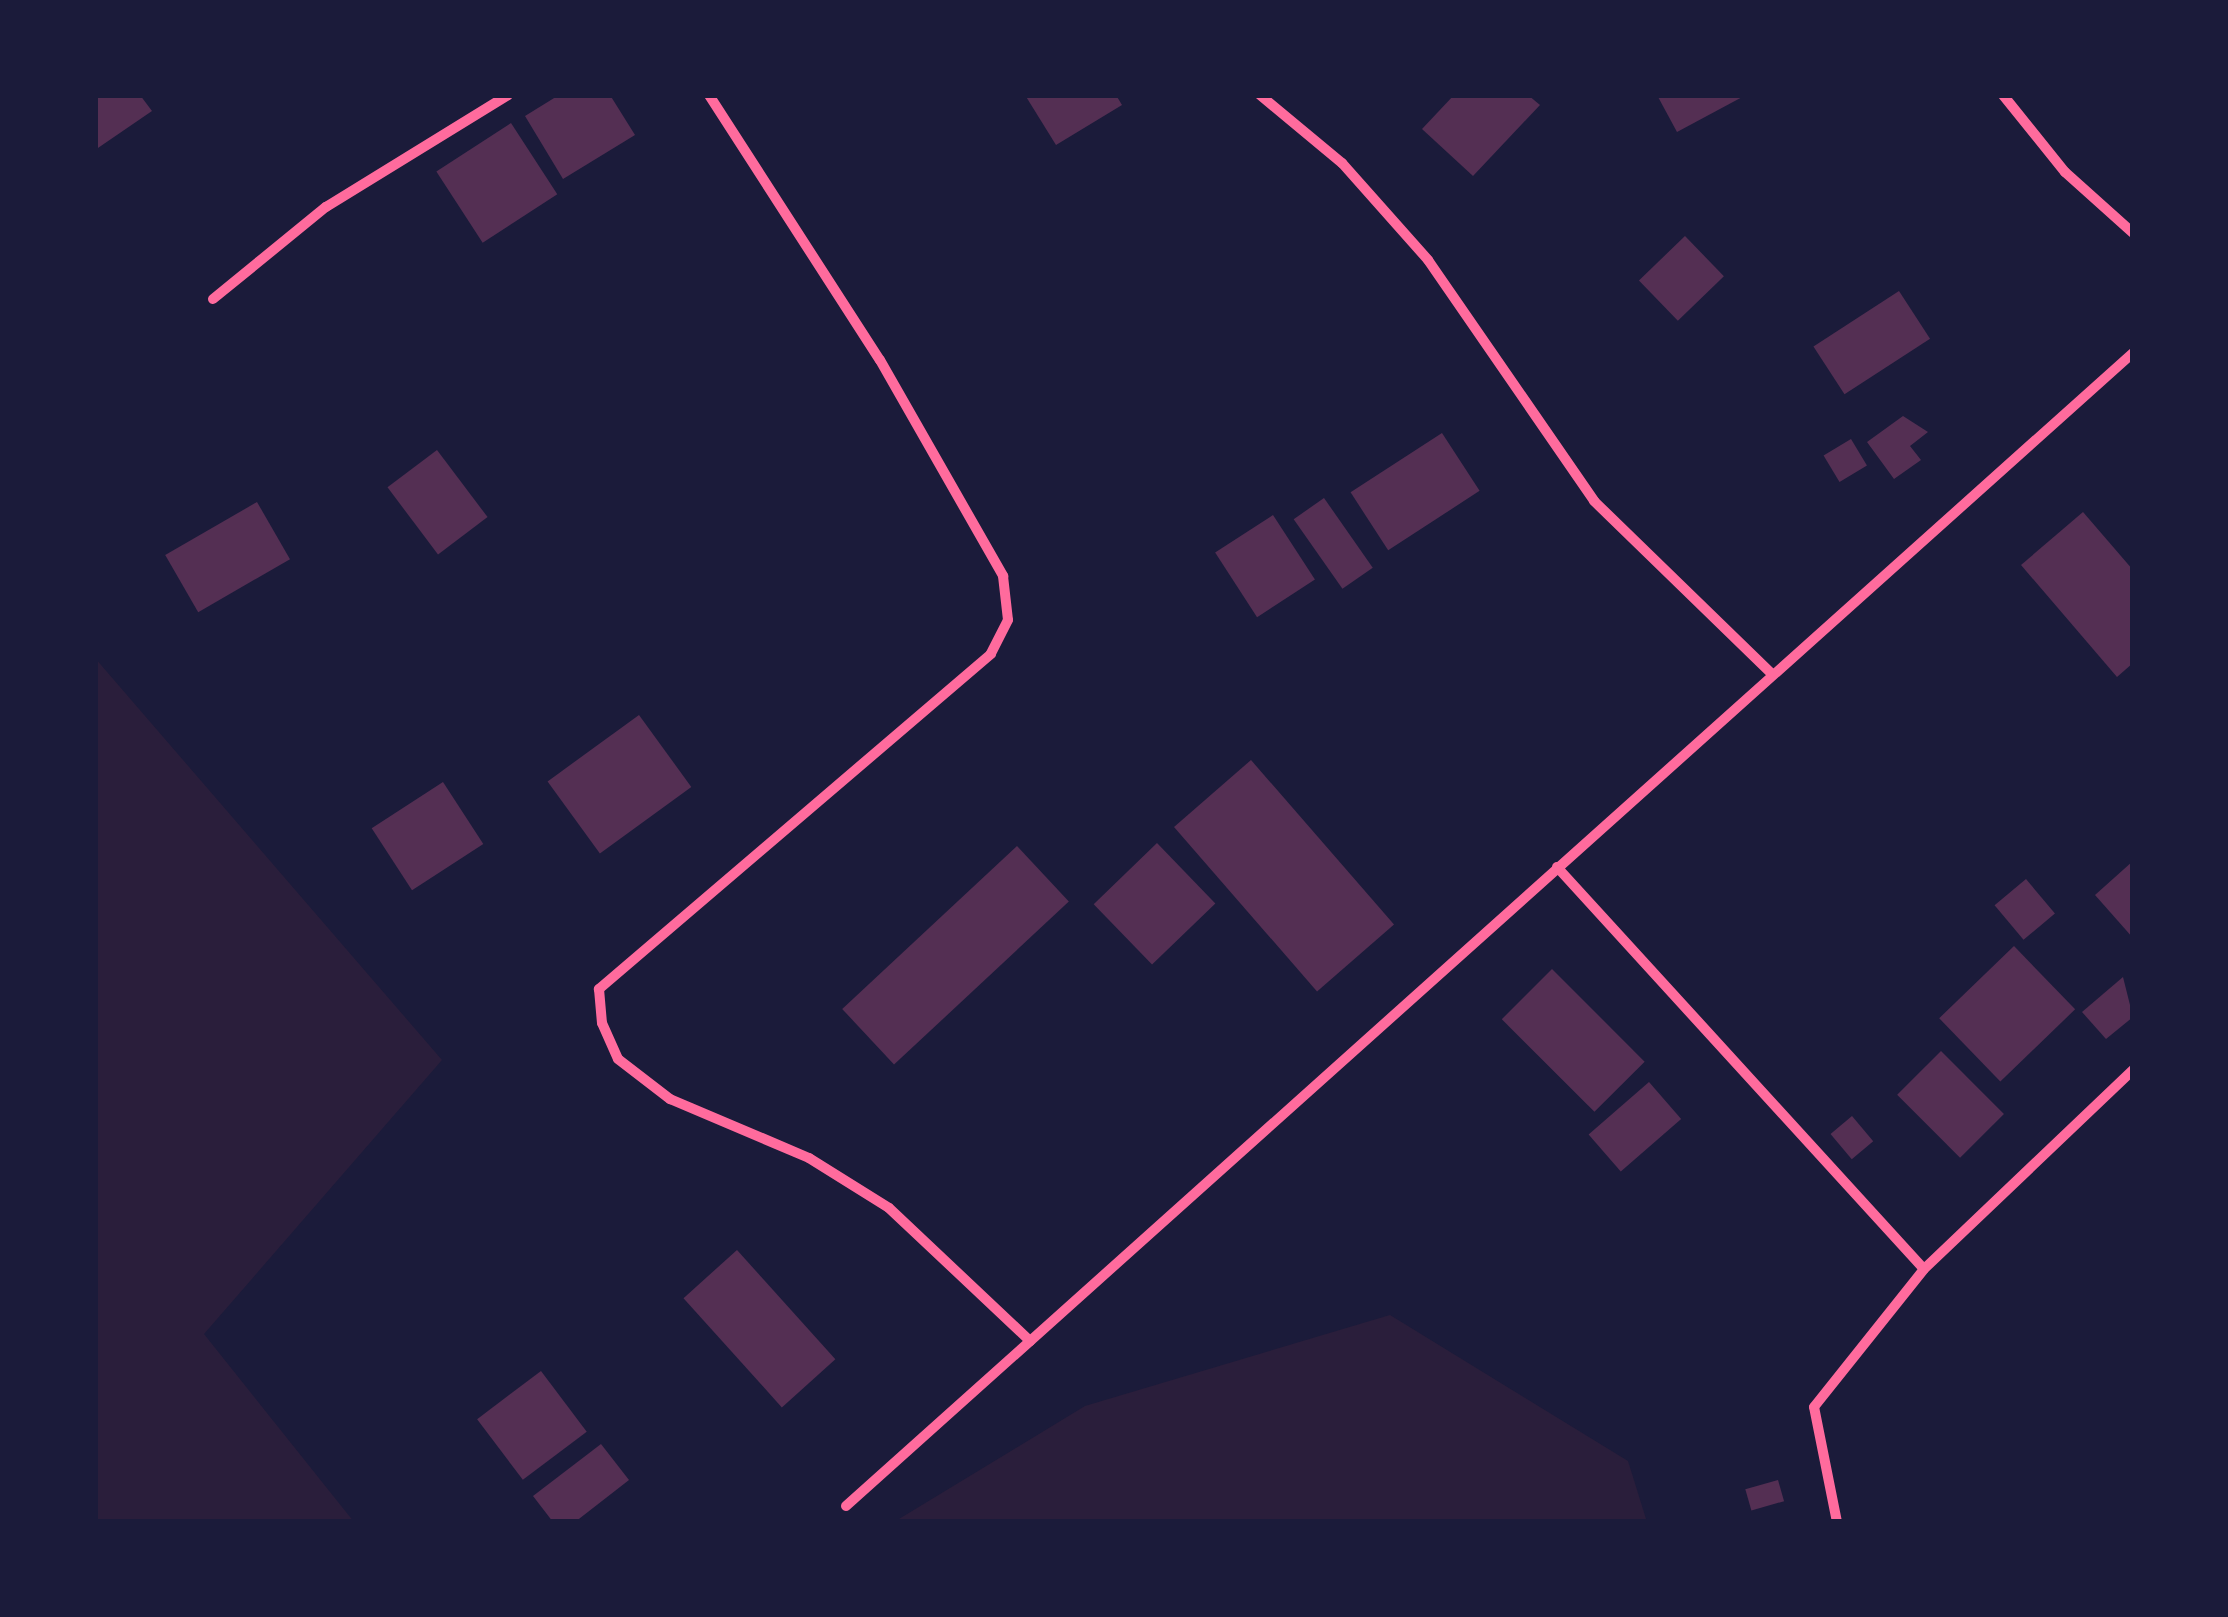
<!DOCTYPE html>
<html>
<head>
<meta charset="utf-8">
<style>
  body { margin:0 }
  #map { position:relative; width:2228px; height:1617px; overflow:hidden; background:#1b1b3a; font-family:"Titillium Web",sans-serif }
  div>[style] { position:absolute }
  .green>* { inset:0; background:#2a1e3b }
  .building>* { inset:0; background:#542f53; transform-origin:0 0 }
  .minor>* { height:10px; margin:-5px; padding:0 5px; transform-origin:5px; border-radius:5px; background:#ff6b9d }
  span { translate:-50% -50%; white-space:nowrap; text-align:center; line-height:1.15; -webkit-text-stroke:8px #1b1b3a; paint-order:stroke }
  .frame { position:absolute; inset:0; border:98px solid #1b1b3a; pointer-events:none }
</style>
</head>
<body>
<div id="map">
  <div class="green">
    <div style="clip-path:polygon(95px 658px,442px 1060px,204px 1334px,354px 1522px,95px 1522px)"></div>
    <div style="clip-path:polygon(1390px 1315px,1628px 1461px,1647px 1522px,894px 1522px,1085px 1406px)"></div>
  </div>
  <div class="building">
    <div style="clip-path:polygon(95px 95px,140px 95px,152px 111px,95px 150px)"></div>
    <div style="clip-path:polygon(559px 95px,610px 95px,635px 135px,563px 179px,525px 116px)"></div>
    <div style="clip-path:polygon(1025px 95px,1116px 95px,1122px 105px,1056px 145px)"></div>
    <div style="clip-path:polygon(1454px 95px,1528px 95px,1540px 105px,1473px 176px,1422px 129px)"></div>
    <div style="clip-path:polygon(1657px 95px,1746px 95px,1677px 132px)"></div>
    <div style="left:511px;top:123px;width:85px;height:89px;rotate:57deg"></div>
    <div style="left:1685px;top:236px;width:56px;height:64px;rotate:46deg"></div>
    <div style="left:1899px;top:291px;width:57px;height:102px;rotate:57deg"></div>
    <div style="clip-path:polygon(1903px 416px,1928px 432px,1910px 446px,1921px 460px,1894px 479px,1867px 442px)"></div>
    <div style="left:1442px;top:433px;width:69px;height:109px;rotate:57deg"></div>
    <div style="left:1851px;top:439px;width:31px;height:32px;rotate:59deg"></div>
    <div style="left:437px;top:450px;width:84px;height:62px;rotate:53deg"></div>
    <div style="left:1324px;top:498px;width:85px;height:37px;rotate:55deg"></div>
    <div style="left:257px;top:502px;width:66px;height:106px;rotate:60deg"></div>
    <div style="clip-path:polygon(2083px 512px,2133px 570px,2133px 663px,2117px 677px,2021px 565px)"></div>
    <div style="left:1273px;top:515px;width:77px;height:69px;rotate:57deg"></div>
    <div style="left:639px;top:715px;width:89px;height:113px;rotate:54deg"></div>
    <div style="left:1251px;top:760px;width:218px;height:102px;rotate:49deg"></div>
    <div style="left:443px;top:782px;width:74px;height:85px;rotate:57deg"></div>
    <div style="left:1157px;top:843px;width:84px;height:88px;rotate:46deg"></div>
    <div style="left:1017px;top:846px;width:76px;height:239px;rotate:47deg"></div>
    <div style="clip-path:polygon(2133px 861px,2133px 938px,2095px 895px)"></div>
    <div style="left:2026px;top:879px;width:45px;height:41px;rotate:50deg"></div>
    <div style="left:2014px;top:946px;width:88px;height:104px;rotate:46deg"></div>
    <div style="left:1552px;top:969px;width:131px;height:71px;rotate:45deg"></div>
    <div style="clip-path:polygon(2123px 977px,2133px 1017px,2106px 1039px,2082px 1012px)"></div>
    <div style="left:1941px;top:1051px;width:89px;height:62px;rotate:45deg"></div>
    <div style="left:1649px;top:1082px;width:49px;height:80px;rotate:49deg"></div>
    <div style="left:1852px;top:1116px;width:33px;height:28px;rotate:50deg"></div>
    <div style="left:737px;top:1250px;width:147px;height:72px;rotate:48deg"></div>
    <div style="left:541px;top:1371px;width:76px;height:80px;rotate:53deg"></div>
    <div style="clip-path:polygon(601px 1444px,629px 1480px,575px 1522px,553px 1522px,533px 1496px)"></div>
    <div style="left:1778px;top:1480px;width:22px;height:34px;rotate:74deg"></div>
  </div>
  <div class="minor">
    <div style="left:709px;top:95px;width:315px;rotate:57.2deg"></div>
    <div style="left:880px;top:360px;width:249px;rotate:60.3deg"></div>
    <div style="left:1003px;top:576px;width:44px;rotate:83.5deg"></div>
    <div style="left:1008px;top:620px;width:38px;rotate:117deg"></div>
    <div style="left:991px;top:654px;width:516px;rotate:139.48deg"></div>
    <div style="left:599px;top:989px;width:34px;rotate:85deg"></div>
    <div style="left:602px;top:1023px;width:39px;rotate:66deg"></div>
    <div style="left:618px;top:1059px;width:66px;rotate:37.6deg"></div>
    <div style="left:670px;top:1099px;width:151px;rotate:23deg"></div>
    <div style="left:809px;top:1158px;width:94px;rotate:32deg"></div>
    <div style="left:889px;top:1208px;width:194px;rotate:43.3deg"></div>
    <div style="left:1260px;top:95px;width:107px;rotate:39.7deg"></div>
    <div style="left:1342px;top:163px;width:130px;rotate:48.4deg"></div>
    <div style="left:1428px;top:260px;width:293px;rotate:55.4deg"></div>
    <div style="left:1594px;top:501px;width:247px;rotate:44.2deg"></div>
    <div style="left:2003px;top:95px;width:99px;rotate:51.2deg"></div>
    <div style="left:2065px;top:172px;width:91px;rotate:41.9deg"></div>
    <div style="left:213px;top:299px;width:146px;rotate:-39.2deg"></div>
    <div style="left:326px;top:207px;width:214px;rotate:-31.6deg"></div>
    <div style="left:1557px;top:867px;width:544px;rotate:47.61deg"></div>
    <div style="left:846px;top:1506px;width:1728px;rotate:-41.86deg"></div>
    <div style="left:1837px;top:1522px;width:117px;rotate:-101.3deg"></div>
    <div style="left:1814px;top:1407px;width:176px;rotate:-51.4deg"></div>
    <div style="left:1924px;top:1269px;width:289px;rotate:-43.6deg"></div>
  </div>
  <div class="frame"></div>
</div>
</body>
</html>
